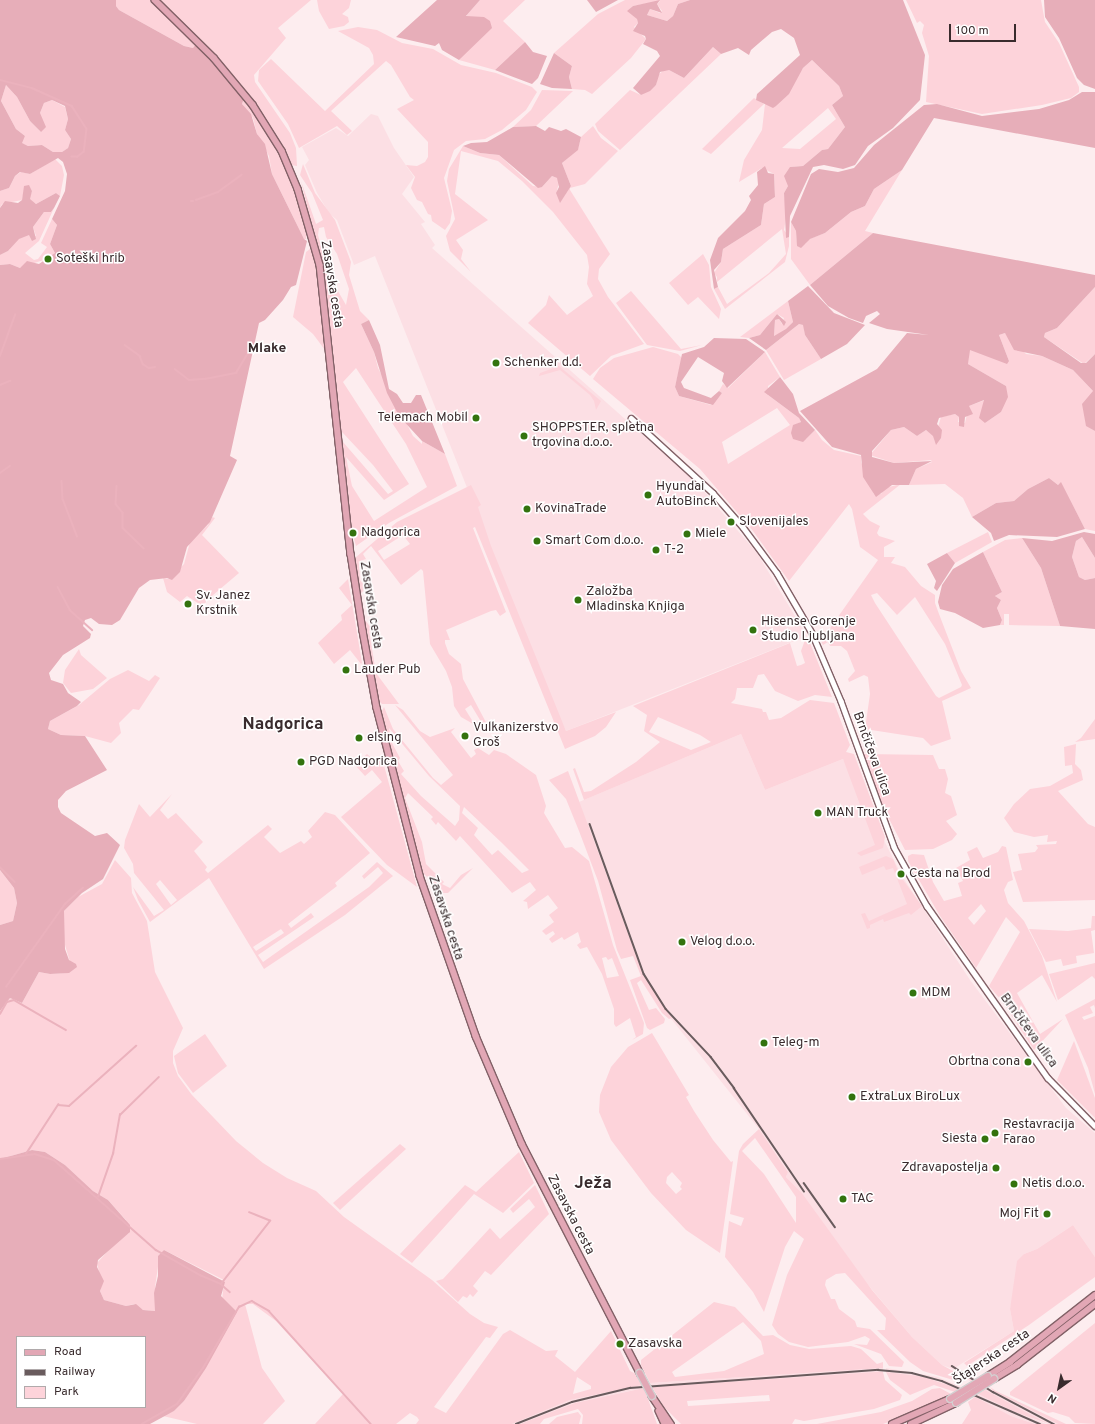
<!DOCTYPE html>
<html>
<head>
<meta charset="utf-8">
<style>
  body { margin:0 }
  #map { position:relative; width:1095px; height:1424px; overflow:hidden; background:#fdedef; font-family:Overpass,sans-serif }
  div>[style] { position:absolute }
  .built>* { inset:0; background:#fcdfe4 }
  .green>* { inset:0; background:#fdd3da }
  .forest>* { inset:0; background:#e7aeb9 }
  .stream>* { height:1.5px; margin:-0.75px; padding:0 0.75px; transform-origin:0.75px; border-radius:0.75px; background:#ebb2bd }
  .roads { filter:drop-shadow(1px 0 #826167) drop-shadow(-1px 0 #826167) drop-shadow(0 1px #826167) drop-shadow(0 -1px #826167) }
  .tertiary>* { height:4.5px; margin:-2.25px; padding:0 2.25px; transform-origin:2.25px; border-radius:2.25px; background:#fff }
  .primary>* { height:5.5px; margin:-2.75px; padding:0 2.75px; transform-origin:2.75px; border-radius:2.75px; background:#e2a7b5 }
  .rail>* { height:1.5px; margin:-0.75px; padding:0 0.75px; transform-origin:0.75px; border-radius:0.75px; background:#695b5d }
  .bridges { filter:drop-shadow(1px 0 #d3d0d1) drop-shadow(-1px 0 #d3d0d1) drop-shadow(0 1px #d3d0d1) drop-shadow(0 -1px #d3d0d1) }
  .primary-bridge>* { height:5.5px; margin:-2.75px; padding:0 2.75px; transform-origin:2.75px; border-radius:2.75px; background:#e2a7b5 }
  .dots>* { width:11px; height:11px; translate:-50% -50%; box-sizing:border-box; border:2px solid #fff; border-radius:50% }
  span { translate:-50% -50%; white-space:nowrap; text-align:center; line-height:1.15; -webkit-text-stroke:3px #fff; paint-order:stroke }
  .poi-label { font-size:13px; color:#392b2d }
  .left { translate:0 -50%; text-align:left }
  .right { translate:-100% -50%; text-align:right }
  .street-label { font-size:13px; color:#392b2d }
  .neighbourhood-label { font-size:14px; color:#392b2d; font-weight:700 }
  .district-label { font-size:17px; color:#392b2d; font-weight:700 }
  .legend { position:absolute; left:16px; top:1336px; width:130px; height:72px; box-sizing:border-box; background:#fff; border:1px solid #b0aaab; margin:0; padding:5px 7px; list-style:none; font-size:12px; color:#392b2d }
  .legend li { display:flex; align-items:center; gap:8px; height:20px }
  .legend b { width:20px; border:1px solid #b0aaab }
  .north { position:absolute; left:1039px; top:1368px; width:40px; height:40px; -webkit-text-stroke:3px #fff; paint-order:stroke; rotate:213deg; font-size:11px; font-weight:700; line-height:16px; text-align:center; color:#392b2d }
  .north::after { content:''; display:block; margin:auto; width:14px; height:18px; background:#392b2d; clip-path:polygon(50% 0,100% 100%,50% 72%,0 100%) }
  .scale { position:absolute; left:949px; top:24px; width:67px; height:18px; box-sizing:border-box; border:2px solid #392b2d; border-top:0; padding-left:5px; font-size:12px; line-height:14px; white-space:nowrap; color:#392b2d; -webkit-text-stroke:3px #fff; paint-order:stroke }
</style>
</head>
<body>
<div id="map">
  <div class="built">
    <div style="clip-path:polygon(371px 114px,378px 116px,394px 148px,414px 177px,402px 194px,425px 222px,421px 224px,435px 245px,432px 248px,695px 481px,757px 553px,807px 636px,566px 731px,551px 699px,375px 256px,354px 265px,337px 220px,329px 213px,317px 193px,305px 165px,309px 160px,302px 147px,336px 128px,348px 136px)"></div>
    <div style="clip-path:polygon(741px 734px,765px 790px,843px 759px,902px 876px,970px 980px,1066px 1108px,1095px 1133px,1095px 1257px,1073px 1225px,1037px 1249px,1024px 1254px,1010px 1309px,1014px 1331px,953px 1369px,942px 1365px,912px 1337px,864px 1280px,802px 1193px,786px 1177px,788px 1171px,759px 1129px,657px 1001px,643px 978px,579px 802px)"></div>
    <div style="clip-path:polygon(883px 1368px,883px 1372px,644px 1388px,575px 1403px,520px 1424px,512px 1424px,570px 1400px,650px 1383px)"></div>
    <div style="clip-path:polygon(886px 1368px,938px 1377px,1046px 1424px,1035px 1424px,1011px 1416px,937px 1381px,886px 1372px)"></div>
    <div style="clip-path:polygon(969px 1376px,993px 1391px,1058px 1424px,1049px 1424px,990px 1393px,967px 1379px)"></div>
  </div>
  <div class="green">
    <div style="clip-path:polygon(116px 0,151px 0,196px 44px,193px 48px,184px 46px,119px 10px,116px 6px)"></div>
    <div style="clip-path:polygon(159px 0,311px 0,278px 28px,286px 38px,254px 75px,255px 82px,290px 133px,296px 148px,297px 166px,291px 165px,268px 123px,227px 69px)"></div>
    <div style="clip-path:polygon(317px 0,351px 0,349px 8px,342px 14px,348px 17px,349px 22px,344px 26px,329px 29px,319px 11px)"></div>
    <div style="clip-path:polygon(480px 0,525px 0,503px 21px,525px 42px,495px 70px,459px 60px,467px 50px,467px 15px)"></div>
    <div style="clip-path:polygon(625px 0,690px 0,678px 4px,673px 16px,667px 21px,647px 15px,650px 9px,660px 13px,662px 11px,657px 4px,660px 1px,633px 6px,628px 11px,637px 18px,638px 23px,634px 27px,646px 39px,631px 58px,592px 94px,585px 90px,572px 89px,569px 77px,572px 66px,554px 53px,598px 14px)"></div>
    <div style="clip-path:polygon(906px 0,1041px 0,1045px 22px,1059px 43px,1079px 87px,1079px 92px,1071px 98px,1042px 105px,982px 114px,926px 102px,929px 56px,922px 33px,924px 25px,920px 21px,917px 23px)"></div>
    <div style="clip-path:polygon(358px 27px,377px 30px,402px 43px,433px 49px,461px 65px,496px 73px,532px 87px,537px 92px,526px 110px,502px 130px,485px 139px,466px 141px,454px 150px,444px 178px,452px 211px,450px 223px,445px 230px,432px 221px,431px 215px,428px 214px,422px 202px,417px 200px,411px 188px,415px 177px,406px 165px,417px 166px,425px 162px,428px 157px,428px 142px,397px 109px,414px 100px,410px 97px,391px 65px,386px 61px,331px 111px,352px 131px,347px 135px,337px 126px,299px 148px,288px 124px,258px 81px,259px 70px,271px 59px,325px 111px,374px 64px,373px 55px,369px 48px,338px 31px)"></div>
    <div style="clip-path:polygon(713px 47px,721px 54px,620px 150px,598px 131px,595px 124px,630px 90px,641px 95px,656px 85px,658px 75px,664px 70px,669px 70px,684px 78px)"></div>
    <div style="clip-path:polygon(evenodd,812px 60px,839px 86px,843px 96px,832px 105px,845px 127px,828px 149px,822px 150px,803px 166px,790px 167px,788px 186px,784px 193px,787px 212px,784px 230px,789px 237px,789px 246px,785px 262px,725px 309px,714px 289px,718px 287px,727px 304px,769px 273px,786px 254px,782px 229px,717px 282px,717px 277px,714px 273px,721px 262px,723px 249px,761px 225px,764px 204px,775px 197px,774px 174px,762px 168px,739px 182px,744px 160px,762px 130px,765px 104px,776px 106px,803px 68px,812px 60px,828px 108px,836px 119px,800px 149px,782px 148px,828px 108px)"></div>
    <div style="clip-path:polygon(6px 85px,17px 97px,30px 121px,41px 132px,40px 113px,44px 103px,52px 100px,65px 107px,68px 119px,65px 130px,71px 139px,68px 148px,62px 152px,53px 152px,42px 145px,28px 146px,21px 143px,25px 136px,16px 129px,1px 101px)"></div>
    <div style="clip-path:polygon(542px 90px,573px 91px,536px 126px,513px 127px,531px 110px)"></div>
    <div style="clip-path:polygon(244px 98px,271px 138px,289px 175px,307px 228px,306px 239px,304px 239px,272px 174px,269px 156px,257px 134px,253px 118px,242px 104px)"></div>
    <div style="clip-path:polygon(754px 98px,764px 104px,711px 154px,702px 149px)"></div>
    <div style="clip-path:polygon(593px 126px,601px 138px,618px 151px,585px 184px,570px 188px,570px 190px,610px 254px,599px 269px,598px 279px,608px 297px,644px 344px,611px 356px,590px 376px,528px 323px,546px 305px,549px 295px,567px 315px,593px 296px,587px 284px,589px 267px,587px 255px,553px 212px,522px 181px,498px 161px,461px 151px,455px 194px,488px 220px,456px 240px,463px 250px,461px 259px,471px 272px,450px 251px,446px 236px,455px 219px,447px 181px,449px 169px,463px 146px,480px 153px,499px 155px,533px 186px,542px 187px,552px 176px,557px 178px,560px 180px,557px 190px,560px 202px,571px 186px,562px 163px,578px 149px,581px 137px)"></div>
    <div style="clip-path:polygon(55px 159px,62px 166px,64px 175px,60px 196px,56px 193px,36px 204px,29px 199px,32px 191px,29px 186px,25px 186px,22px 200px,2px 204px,0 208px,0 191px,9px 188px,15px 176px,21px 172px,30px 174px)"></div>
    <div style="clip-path:polygon(evenodd,303px 164px,315px 193px,335px 220px,351px 262px,349px 275px,360px 311px,369px 320px,361px 324px,374px 352px,378px 368px,413px 436px,422px 444px,422px 441px,445px 454px,457px 486px,389px 523px,356px 546px,349px 521px,323px 272px,301px 181px,316px 224px,323px 220px,312px 193px,300px 175px,303px 164px,324px 227px,326px 237px,337px 254px,349px 289px,346px 305px,328px 274px,318px 235px,319px 228px,324px 227px,303px 164px,356px 368px,406px 444px,427px 487px,374px 521px,352px 486px,346px 457px,384px 500px,409px 484px,343px 382px,356px 368px,303px 164px,342px 432px,373px 465px,393px 491px,388px 494px,343px 442px,342px 432px)"></div>
    <div style="clip-path:polygon(902px 170px,865px 231px,873px 233px,810px 285px,791px 259px,791px 222px,796px 231px,797px 242px,805px 244px,809px 239px,825px 233px,851px 212px,865px 206px,874px 189px)"></div>
    <div style="clip-path:polygon(54px 208px,39px 241px,25px 253px,34px 260px,38px 259px,47px 247px,41px 243px,52px 219px,57px 225px,50px 244px,55px 253px,52px 257px,20px 268px,10px 264px,0 265px,0 255px,8px 251px,18px 239px,29px 234px,36px 236px,33px 227px,44px 212px,51px 212px)"></div>
    <div style="clip-path:polygon(310px 249px,315px 254px,319px 277px,327px 349px,325px 350px,313px 334px,293px 317px,306px 252px)"></div>
    <div style="clip-path:polygon(703px 254px,709px 265px,711px 287px,721px 309px,719px 319px,698px 297px,688px 305px,669px 283px)"></div>
    <div style="clip-path:polygon(1095px 287px,1095px 354px,1084px 364px,1044px 337px,1045px 333px,1057px 328px)"></div>
    <div style="clip-path:polygon(631px 291px,681px 349px,702px 345px,680px 351px,647px 345px,616px 303px)"></div>
    <div style="clip-path:polygon(788px 301px,793px 322px,785px 331px,774px 336px,775px 320px,779px 319px,782px 324px,784px 318px,777px 314px,760px 335px,749px 338px,740px 337px)"></div>
    <div style="clip-path:polygon(799px 324px,804px 325px,805px 335px,821px 359px,784px 380px,766px 350px)"></div>
    <div style="clip-path:polygon(1005px 333px,1026px 354px,1042px 356px,1073px 370px,1093px 391px,1086px 425px,1095px 431px,1095px 531px,1085px 529px,1061px 483px,1058px 485px,1049px 478px,1028px 489px,1014px 501px,996px 503px,972px 517px,963px 498px,945px 484px,909px 485px,916px 469px,932px 462px,931px 460px,894px 463px,870px 455px,891px 430px,904px 427px,917px 436px,926px 430px,934px 436px,934px 441px,941px 417px,955px 414px,959px 417px,958px 422px,965px 423px,969px 406px,985px 400px,985px 423px,1001px 412px,1006px 386px,968px 364px,969px 349px,1009px 361px,999px 335px)"></div>
    <div style="clip-path:polygon(evenodd,653px 347px,678px 354px,682px 358px,675px 387px,679px 396px,711px 405px,722px 393px,719px 391px,723px 384px,728px 388px,765px 352px,780px 377px,768px 386px,768px 395px,799px 418px,801px 422px,795px 425px,806px 439px,815px 430px,822px 440px,834px 450px,861px 456px,861px 462px,874px 494px,881px 494px,885px 488px,901px 484px,863px 514px,870px 521px,880px 526px,877px 533px,879px 536px,895px 541px,884px 547px,884px 557px,895px 557px,891px 563px,905px 567px,921px 586px,935px 595px,935px 603px,939px 614px,961px 671px,971px 688px,942px 701px,951px 739px,931px 746px,923px 738px,865px 729px,870px 694px,868px 677px,864px 675px,849px 682px,848px 679px,855px 671px,847px 651px,841px 646px,830px 646px,828px 642px,823px 645px,821px 641px,878px 560px,860px 547px,852px 509px,849px 504px,789px 581px,753px 531px,700px 469px,593px 379px,600px 368px,614px 358px,653px 347px,777px 408px,790px 425px,728px 464px,722px 442px,777px 408px,653px 347px,877px 593px,897px 615px,915px 597px,945px 644px,962px 685px,961px 687px,939px 698px,936px 696px,875px 603px,871px 595px,877px 593px)"></div>
    <div style="clip-path:polygon(559px 366px,601px 401px,596px 410px,594px 401px,590px 395px,560px 370px,539px 376px,540px 373px)"></div>
    <div style="clip-path:polygon(evenodd,471px 485px,481px 505px,478px 507px,491px 546px,566px 731px,616px 712px,606px 727px,595px 736px,565px 749px,475px 527px,473px 528px,506px 612px,500px 616px,496px 610px,491px 611px,446px 630px,450px 640px,445px 640px,445px 643px,449px 654px,461px 664px,463px 679px,489px 728px,486px 730px,471px 705px,465px 709px,475px 725px,461px 717px,454px 706px,452px 687px,446px 671px,430px 644px,423px 571px,421px 569px,401px 585px,371px 546px,363px 554px,366px 559px,360px 561px,359px 566px,360px 580px,366px 588px,361px 593px,365px 620px,371px 628px,369px 631px,376px 673px,399px 704px,382px 704px,378px 700px,355px 558px,397px 522px,471px 485px,403px 535px,410px 544px,384px 560px,378px 551px,403px 535px)"></div>
    <div style="clip-path:polygon(212px 517px,215px 518px,202px 535px,239px 573px,206px 601px,203px 612px,198px 610px,201px 605px,187px 596px,180px 602px,167px 592px,163px 578px,169px 579px,184px 564px,190px 542px,208px 525px)"></div>
    <div style="clip-path:polygon(988px 532px,992px 542px,955px 563px,947px 553px)"></div>
    <div style="clip-path:polygon(1082px 537px,1095px 558px,1095px 578px,1085px 580px,1079px 577px,1072px 557px,1076px 541px)"></div>
    <div style="clip-path:polygon(1022px 538px,1041px 568px,1060px 626px,1009px 625px,1009px 614px,1004px 614px,1004px 625px,1000px 625px,1002px 620px,997px 608px,1001px 600px,995px 596px,1002px 592px,983px 552px,1005px 540px)"></div>
    <div style="clip-path:polygon(348px 579px,362px 663px,361px 664px,350px 650px,334px 664px,318px 643px,342px 620px,341px 615px,352px 605px,339px 588px)"></div>
    <div style="clip-path:polygon(evenodd,808px 638px,832px 697px,815px 695px,798px 701px,775px 691px,764px 674px,758px 675px,753px 688px,737px 688px,735px 699px,731px 703px,762px 709px,763px 712px,766px 712px,769px 720px,781px 718px,810px 700px,834px 703px,850px 745px,846px 752px,854px 754px,885px 837px,883px 848px,861px 856px,857px 853px,875px 845px,843px 759px,765px 790px,741px 734px,584px 800px,573px 769px,575px 768px,584px 792px,591px 791px,636px 762px,660px 742px,644px 731px,647px 715px,633px 706px,790px 643px,797px 666px,801px 665px,805px 663px,801px 651px,805px 640px,808px 638px,658px 717px,700px 735px,711px 742px,691px 750px,649px 732px,658px 717px)"></div>
    <div style="clip-path:polygon(79px 649px,81px 655px,107px 678px,93px 689px,71px 693px,63px 683px,65px 670px)"></div>
    <div style="clip-path:polygon(128px 670px,149px 681px,155px 675px,160px 678px,139px 710px,133px 709px,119px 723px,121px 733px,111px 743px,85px 736px,61px 735px,48px 729px,50px 721px,79px 705px,110px 679px)"></div>
    <div style="clip-path:polygon(evenodd,395px 705px,403px 710px,420px 731px,430px 737px,455px 728px,451px 732px,471px 758px,476px 754px,474px 750px,478px 748px,489px 755px,494px 750px,506px 754px,536px 775px,546px 806px,544px 813px,565px 848px,572px 847px,589px 861px,613px 945px,644px 1023px,643px 1034px,632px 1040px,636px 1037px,630px 1018px,616px 1027px,614px 1024px,614px 1009px,602px 974px,587px 947px,580px 949px,577px 945px,581px 942px,578px 932px,564px 940px,562px 937px,552px 943px,549px 939px,555px 934px,553px 931px,546px 935px,542px 931px,554px 922px,549px 915px,558px 908px,548px 895px,528px 909px,527px 902px,523px 901px,536px 890px,530px 882px,512px 893px,460px 836px,456px 841px,438px 822px,436px 825px,431px 819px,433px 817px,408px 793px,405px 798px,422px 842px,426px 864px,444px 882px,442px 884px,450px 888px,461px 875px,473px 868px,448px 893px,443px 893px,423px 873px,381px 713px,384px 707px,393px 729px,433px 778px,441px 785px,453px 775px,395px 705px,389px 728px,429px 776px,460px 806px,459px 820px,455px 826px,421px 796px,401px 774px,404px 771px,398px 761px,400px 758px,392px 743px,389px 728px,395px 705px,464px 807px,502px 843px,529px 870px,522px 873px,498px 850px,492px 855px,474px 835px,478px 828px,462px 813px,464px 807px,395px 705px,606px 957px,608px 960px,612px 958px,619px 976px,607px 978px,602px 958px,606px 957px)"></div>
    <div style="clip-path:polygon(1095px 719px,1095px 739px,1075px 742px,1081px 738px)"></div>
    <div style="clip-path:polygon(1076px 744px,1075px 764px,1081px 770px,1083px 780px,1058px 791px,1088px 824px,1095px 827px,1095px 900px,1023px 902px,1013px 872px,1022px 870px,1018px 854px,1035px 852px,1038px 848px,1036px 845px,1056px 844px,1057px 841px,1047px 842px,1048px 835px,1034px 837px,1014px 832px,1004px 818px,1014px 804px,1030px 789px,1050px 786px,1073px 773px,1072px 765px,1065px 766px,1064px 747px)"></div>
    <div style="clip-path:polygon(367px 754px,377px 763px,382px 758px,417px 887px,387px 865px,341px 817px,382px 782px,372px 770px,365px 776px,355px 765px)"></div>
    <div style="clip-path:polygon(864px 754px,933px 755px,939px 769px,945px 769px,948px 779px,945px 793px,951px 796px,957px 815px,946px 821px,957px 834px,952px 840px,933px 849px,905px 850px,883px 807px)"></div>
    <div style="clip-path:polygon(568px 771px,642px 971px,672px 1018px,669px 1019px,662px 1013px,641px 980px,637px 983px,649px 1010px,656px 1008px,665px 1019px,664px 1023px,650px 1030px,647px 1028px,630px 980px,641px 976px,633px 956px,621px 959px,617px 950px,598px 881px,579px 831px,566px 799px,549px 780px)"></div>
    <div style="clip-path:polygon(evenodd,172px 794px,160px 810px,168px 819px,176px 813px,203px 842px,194px 851px,207px 867px,205px 870px,208px 873px,268px 825px,272px 829px,264px 837px,280px 853px,301px 841px,304px 844px,312px 837px,308px 831px,325px 812px,335px 815px,370px 853px,335px 883px,337px 886px,288px 924px,291px 928px,311px 913px,314px 917px,258px 955px,263px 962px,369px 887px,383px 873px,378px 867px,364px 879px,362px 876px,377px 862px,393px 876px,345px 915px,264px 969px,209px 878px,150px 922px,138px 900px,133px 887px,154px 916px,164px 910px,134px 873px,133px 864px,124px 848px,125px 840px,139px 804px,150px 817px,172px 794px,160px 880px,177px 900px,171px 905px,156px 884px,160px 880px,172px 794px,281px 929px,284px 933px,256px 951px,253px 947px,281px 929px)"></div>
    <div style="clip-path:polygon(evenodd,1002px 846px,1006px 847px,1013px 880px,1008px 882px,1004px 890px,1008px 903px,1024px 921px,1042px 956px,1057px 1002px,1042px 975px,1017px 993px,1040px 1034px,1063px 1019px,1034px 1050px,1001px 1000px,989px 986px,1020px 932px,1006px 917px,976px 968px,940px 916px,908px 861px,908px 856px,912px 854px,924px 855px,933px 882px,944px 901px,962px 896px,958px 883px,963px 881px,956px 868px,970px 860px,967px 852px,977px 847px,983px 858px,998px 852px,1002px 846px,981px 904px,986px 911px,974px 925px,968px 918px,981px 904px)"></div>
    <div style="clip-path:polygon(886px 856px,893px 859px,900px 876px,922px 906px,911px 915px,909px 913px,884px 922px,883px 919px,870px 925px,870px 928px,867px 929px,861px 914px,865px 913px,869px 921px,907px 904px,893px 868px,886px 870px,884px 866px,862px 875px,859px 867px)"></div>
    <div style="clip-path:polygon(evenodd,115px 860px,131px 878px,132px 893px,147px 921px,155px 972px,183px 1028px,173px 1051px,173px 1063px,178px 1076px,192px 1095px,236px 1141px,263px 1163px,287px 1178px,316px 1191px,344px 1217px,432px 1280px,470px 1314px,484px 1323px,498px 1327px,490px 1338px,486px 1337px,434px 1407px,446px 1413px,503px 1334px,510px 1330px,546px 1351px,558px 1350px,555px 1356px,575px 1372px,611px 1331px,630px 1371px,636px 1374px,642px 1385px,570px 1400px,512px 1424px,416px 1424px,419px 1420px,417px 1417px,410px 1413px,396px 1424px,315px 1424px,343px 1394px,276px 1321px,253px 1304px,245px 1304px,262px 1368px,285px 1401px,263px 1424px,197px 1424px,163px 1416px,174px 1411px,184px 1401px,218px 1344px,224px 1280px,164px 1250px,159px 1260px,155px 1287px,155px 1311px,143px 1310px,134px 1304px,126px 1306px,104px 1300px,100px 1291px,102px 1284px,97px 1263px,118px 1240px,129px 1233px,126px 1220px,108px 1200px,93px 1191px,65px 1165px,45px 1152px,32px 1150px,0 1159px,0 1011px,10px 998px,22px 1003px,39px 972px,50px 974px,66px 973px,70px 962px,63px 938px,64px 911px,78px 897px,102px 884px,115px 860px,577px 1377px,591px 1386px,591px 1389px,573px 1394px,577px 1377px)"></div>
    <div style="clip-path:polygon(0 870px,14px 888px,17px 903px,13px 921px,0 925px)"></div>
    <div style="clip-path:polygon(1092px 916px,1095px 916px,1095px 930px,1091px 931px,1094px 953px,1076px 956px,1077px 963px,1063px 966px,1061px 959px,1046px 962px,1029px 929px,1068px 931px,1091px 928px)"></div>
    <div style="clip-path:polygon(1095px 963px,1095px 979px,1092px 976px,1058px 1000px,1049px 974px)"></div>
    <div style="clip-path:polygon(1095px 999px,1095px 1008px,1094px 1005px,1090px 1007px,1093px 1013px,1082px 1017px,1084px 1020px,1095px 1016px,1095px 1094px,1088px 1068px,1065px 1015px)"></div>
    <div style="clip-path:polygon(evenodd,652px 1033px,689px 1095px,686px 1097px,694px 1111px,713px 1140px,731px 1162px,733px 1161px,720px 1253px,686px 1230px,651px 1193px,611px 1140px,599px 1112px,600px 1095px,611px 1067px,628px 1047px,652px 1033px,672px 1172px,682px 1183px,680px 1187px,682px 1189px,676px 1194px,666px 1183px,667px 1177px,672px 1172px)"></div>
    <div style="clip-path:polygon(205px 1034px,227px 1066px,193px 1093px,178px 1073px,174px 1056px)"></div>
    <div style="clip-path:polygon(1074px 1041px,1095px 1098px,1095px 1118px,1057px 1080px)"></div>
    <div style="clip-path:polygon(evenodd,759px 1129px,788px 1172px,786px 1177px,802px 1193px,872px 1290px,912px 1337px,942px 1365px,964px 1377px,960px 1382px,923px 1371px,910px 1362px,877px 1330px,885px 1330px,886px 1318px,845px 1273px,836px 1274px,826px 1280px,825px 1285px,831px 1299px,835px 1299px,839px 1309px,855px 1321px,857px 1327px,870px 1329px,904px 1362px,902px 1367px,889px 1366px,881px 1354px,854px 1344px,867px 1345px,870px 1339px,865px 1336px,848px 1342px,808px 1347px,789px 1342px,778px 1334px,772px 1325px,787px 1275px,804px 1239px,794px 1231px,785px 1247px,764px 1312px,753px 1292px,725px 1257px,729px 1221px,741px 1226px,744px 1218px,730px 1214px,739px 1151px,743px 1144px,759px 1129px,755px 1138px,796px 1197px,796px 1223px,764px 1174px,742px 1151px,755px 1138px)"></div>
    <div style="clip-path:polygon(400px 1144px,406px 1149px,340px 1210px,333px 1203px)"></div>
    <div style="clip-path:polygon(519px 1152px,534px 1183px,503px 1213px,474px 1194px,412px 1263px,400px 1254px,465px 1185px,476px 1192px)"></div>
    <div style="clip-path:polygon(535px 1185px,549px 1214px,491px 1275px,485px 1271px,473px 1286px,478px 1291px,473px 1297px,470px 1294px,467px 1298px,463px 1296px,458px 1302px,436px 1281px,443px 1279px,490px 1228px,500px 1239px,535px 1207px,529px 1199px,513px 1213px,510px 1209px)"></div>
    <div style="clip-path:polygon(1073px 1225px,1095px 1257px,1095px 1277px,1029px 1325px,967px 1366px,964px 1363px,1014px 1331px,1010px 1309px,1017px 1261px,1024px 1254px,1037px 1249px)"></div>
    <div style="clip-path:polygon(evenodd,714px 1302px,735px 1307px,763px 1336px,773px 1335px,790px 1345px,809px 1349px,851px 1346px,861px 1349px,877px 1364px,883px 1362px,883px 1368px,650px 1383px,641px 1365px,641px 1360px,714px 1302px,743px 1322px,761px 1341px,764px 1354px,724px 1371px,675px 1377px,672px 1372px,743px 1322px)"></div>
    <div style="clip-path:polygon(1095px 1323px,1095px 1424px,1075px 1423px,1069px 1417px,1053px 1412px,1048px 1413px,1010px 1395px,1010px 1392px)"></div>
    <div style="clip-path:polygon(evenodd,876px 1372px,883px 1372px,885px 1380px,902px 1395px,900px 1400px,874px 1409px,804px 1421px,795px 1419px,792px 1424px,681px 1424px,664px 1407px,652px 1387px,876px 1372px,769px 1395px,770px 1401px,688px 1406px,687px 1401px,769px 1395px)"></div>
    <div style="clip-path:polygon(886px 1372px,924px 1377px,959px 1389px,955px 1392px,934px 1385px,910px 1395px,890px 1380px)"></div>
    <div style="clip-path:polygon(990px 1387px,996px 1391px,1066px 1424px,1058px 1424px,993px 1391px)"></div>
    <div style="clip-path:polygon(644px 1388px,657px 1424px,582px 1424px,583px 1415px,578px 1409px,544px 1419px,540px 1424px,520px 1424px,575px 1403px)"></div>
    <div style="clip-path:polygon(940px 1388px,951px 1394px,903px 1417px,883px 1424px,817px 1424px,881px 1412px,912px 1401px,932px 1389px)"></div>
    <div style="clip-path:polygon(985px 1390px,1011px 1404px,1049px 1424px,1015px 1412px,978px 1394px)"></div>
    <div style="clip-path:polygon(975px 1397px,1011px 1416px,1035px 1424px,962px 1424px,971px 1410px,968px 1402px)"></div>
    <div style="clip-path:polygon(578px 1412px,581px 1416px,579px 1424px,549px 1424px,557px 1417px)"></div>
  </div>
  <div class="forest">
    <div style="clip-path:polygon(evenodd,0 0,116px 0,116px 6px,119px 10px,184px 46px,193px 48px,196px 44px,244px 98px,242px 104px,251px 114px,257px 134px,265px 144px,272px 174px,304px 239px,307px 241px,296px 285px,291px 287px,283px 300px,265px 320px,259px 323px,230px 456px,237px 460px,210px 522px,187px 547px,180px 572px,172px 580px,167px 578px,150px 580px,139px 588px,120px 620px,112px 625px,99px 624px,91px 618px,85px 620px,83px 626px,91px 634px,90px 638px,63px 655px,49px 673px,51px 680px,63px 684px,68px 693px,81px 702px,77px 706px,50px 721px,48px 729px,61px 735px,85px 736px,107px 770px,66px 791px,58px 800px,58px 807px,61px 813px,95px 836px,107px 833px,120px 845px,103px 879px,82px 893px,64px 911px,65px 949px,69px 960px,76px 964px,77px 967px,69px 973px,50px 974px,39px 972px,22px 1003px,10px 998px,0 1011px,0 925px,13px 921px,17px 903px,14px 888px,0 870px,0 265px,10px 264px,20px 268px,27px 261px,39px 264px,55px 253px,50px 244px,57px 225px,52px 219px,65px 191px,67px 174px,63px 162px,58px 158px,30px 174px,20px 172px,15px 176px,9px 188px,0 191px,0 0,6px 85px,17px 97px,30px 121px,41px 132px,46px 127px,40px 113px,44px 103px,52px 100px,65px 106px,68px 119px,65px 130px,71px 139px,68px 148px,62px 152px,53px 152px,42px 145px,28px 146px,22px 143px,25px 136px,16px 129px,1px 101px,6px 85px)"></div>
    <div style="clip-path:polygon(437px 0,480px 0,466px 16px,484px 17px,490px 21px,492px 28px,459px 60px,442px 50px,439px 43px,435px 46px,396px 37px)"></div>
    <div style="clip-path:polygon(587px 0,618px 0,596px 12px)"></div>
    <div style="clip-path:polygon(660px 0,657px 4px,662px 13px,650px 9px,647px 15px,667px 21px,673px 16px,678px 4px,690px 0,903px 0,925px 55px,920px 100px,893px 128px,868px 146px,855px 165px,843px 169px,824px 165px,813px 167px,790px 216px,789px 237px,786px 238px,784px 193px,788px 186px,784px 176px,790px 167px,803px 166px,822px 150px,828px 149px,845px 127px,832px 105px,843px 96px,839px 86px,812px 60px,803px 68px,789px 94px,776px 106px,773px 108px,756px 100px,757px 94px,800px 55px,794px 38px,781px 29px,772px 32px,751px 50px,749px 55px,738px 48px,721px 54px,713px 47px,684px 78px,669px 70px,660px 72px,656px 85px,650px 91px,641px 95px,633px 88px,660px 56px,657px 51px,643px 44px,646px 39px,645px 36px,633px 31px,638px 23px,637px 19px,627px 11px,633px 6px)"></div>
    <div style="clip-path:polygon(1044px 0,1095px 0,1095px 89px,1084px 85px,1077px 78px,1059px 38px,1045px 17px)"></div>
    <div style="clip-path:polygon(525px 42px,533px 52px,547px 56px,538px 78px,532px 84px,495px 70px)"></div>
    <div style="clip-path:polygon(554px 53px,572px 66px,569px 77px,572px 89px,552px 88px,540px 84px)"></div>
    <div style="clip-path:polygon(1082px 92px,1095px 92px,1095px 148px,934px 118px,902px 170px,874px 189px,865px 206px,851px 212px,825px 233px,810px 239px,801px 248px,797px 246px,796px 231px,791px 222px,811px 174px,819px 169px,838px 172px,854px 168px,874px 145px,924px 105px,937px 104px,982px 116px,1039px 109px,1069px 100px)"></div>
    <div style="clip-path:polygon(536px 126px,545px 131px,549px 127px,561px 131px,566px 129px,581px 137px,578px 150px,562px 163px,571px 186px,560px 203px,556px 193px,559px 187px,557px 178px,552px 176px,542px 187px,538px 188px,499px 155px,480px 153px,463px 146px,471px 143px,487px 142px,513px 127px)"></div>
    <div style="clip-path:polygon(765px 166px,768px 173px,774px 174px,775px 197px,764px 204px,761px 225px,723px 249px,721px 262px,714px 270px,718px 287px,714px 289px,710px 260px,718px 238px,745px 211px,751px 200px,749px 196px,758px 185px,757px 172px)"></div>
    <div style="clip-path:polygon(29px 185px,32px 191px,30px 199px,36px 204px,56px 193px,60px 196px,54px 208px,51px 212px,44px 212px,33px 227px,36px 239px,32px 241px,29px 235px,19px 239px,8px 251px,0 255px,0 208px,5px 201px,18px 203px,22px 200px,24px 186px)"></div>
    <div style="clip-path:polygon(873px 233px,1095px 275px,1095px 287px,1057px 328px,1045px 333px,1044px 337px,1081px 363px,1086px 363px,1095px 354px,1095px 431px,1086px 426px,1082px 404px,1093px 391px,1073px 370px,1042px 356px,1014px 350px,1005px 333px,999px 335px,1009px 361px,1007px 364px,970px 350px,968px 364px,1006px 386px,1008px 397px,1001px 412px,985px 423px,979px 418px,984px 400px,969px 406px,973px 414px,965px 417px,964px 427px,959px 426px,959px 417px,955px 414px,939px 418px,937px 424px,942px 430px,941px 438px,936px 445px,933px 436px,926px 430px,917px 436px,904px 427px,891px 430px,872px 451px,872px 457px,894px 463px,932px 461px,916px 469px,909px 485px,892px 485px,876px 497px,863px 477px,861px 455px,832px 447px,800px 411px,877px 369px,907px 333px,929px 335px,887px 329px,869px 323px,880px 314px,877px 311px,866px 316px,863px 323px,849px 318px,828px 306px,810px 285px)"></div>
    <div style="clip-path:polygon(808px 286px,834px 313px,865px 325px,847px 344px,821px 359px,805px 335px,803px 325px,799px 324px,766px 350px,749px 338px,760px 335px,777px 314px,786px 322px,784px 326px,779px 319px,775px 320px,774px 336px,786px 329px,793px 322px,788px 301px)"></div>
    <div style="clip-path:polygon(369px 320px,380px 345px,389px 389px,397px 394px,403px 403px,411px 403px,416px 395px,421px 395px,445px 454px,422px 441px,399px 416px,387px 393px,374px 352px,361px 324px)"></div>
    <div style="clip-path:polygon(714px 338px,746px 339px,765px 352px,727px 388px,722px 381px,724px 373px,698px 357px,681px 382px,684px 388px,711px 398px,719px 391px,722px 393px,713px 405px,679px 396px,675px 387px,682px 354px,704px 347px)"></div>
    <div style="clip-path:polygon(780px 377px,793px 394px,799px 413px,815px 430px,803px 442px,793px 439px,791px 433px,793px 425px,801px 422px,799px 418px,764px 392px)"></div>
    <div style="clip-path:polygon(1049px 478px,1058px 485px,1061px 482px,1085px 529px,1057px 537px,1009px 535px,994px 541px,991px 533px,972px 517px,996px 503px,1014px 501px,1028px 489px)"></div>
    <div style="clip-path:polygon(1084px 532px,1095px 534px,1095px 558px,1082px 537px,1076px 541px,1072px 557px,1079px 577px,1085px 580px,1095px 578px,1095px 629px,1060px 626px,1041px 568px,1022px 538px,1052px 541px)"></div>
    <div style="clip-path:polygon(983px 552px,1002px 592px,995px 596px,1001px 600px,997px 608px,1002px 620px,1000px 625px,983px 628px,955px 613px,940px 609px,938px 602px,942px 585px,953px 569px)"></div>
    <div style="clip-path:polygon(947px 553px,955px 563px,937px 591px,934px 588px,936px 581px,927px 564px)"></div>
    <div style="clip-path:polygon(evenodd,32px 1150px,45px 1152px,65px 1165px,93px 1191px,108px 1200px,130px 1225px,130px 1232px,98px 1260px,97px 1267px,104px 1281px,100px 1291px,104px 1300px,126px 1306px,136px 1304px,143px 1310px,155px 1311px,154px 1293px,158px 1276px,158px 1256px,164px 1250px,225px 1282px,221px 1296px,237px 1312px,206px 1368px,184px 1401px,174px 1411px,150px 1424px,0 1424px,0 1159px,32px 1150px,17px 1337px,145px 1337px,145px 1407px,17px 1407px,17px 1337px)"></div>
  </div>
  <div class="stream">
    <div style="left:0;top:80px;width:33px;rotate:14deg"></div>
    <div style="left:32px;top:88px;width:44px;rotate:24.2deg"></div>
    <div style="left:72px;top:106px;width:27px;rotate:57deg"></div>
    <div style="left:87px;top:129px;width:23px;rotate:97deg"></div>
    <div style="left:84px;top:152px;width:8px;rotate:140deg"></div>
    <div style="left:78px;top:157px;width:6px;rotate:180deg"></div>
    <div style="left:196px;top:200px;width:23px;rotate:-20deg"></div>
    <div style="left:218px;top:192px;width:29px;rotate:-36deg"></div>
    <div style="left:191px;top:201px;width:2px"></div>
    <div style="left:125px;top:345px;width:19px;rotate:36deg"></div>
    <div style="left:140px;top:356px;width:9px;rotate:69deg"></div>
    <div style="left:143px;top:364px;width:7px;rotate:34deg"></div>
    <div style="left:149px;top:368px;width:6px;rotate:-9deg"></div>
    <div style="left:0;top:356px;width:44px;rotate:-69.9deg"></div>
    <div style="left:175px;top:369px;width:18px;rotate:38deg"></div>
    <div style="left:189px;top:380px;width:16px;rotate:-4deg"></div>
    <div style="left:205px;top:379px;width:32px;rotate:-11deg"></div>
    <div style="left:236px;top:373px;width:33px;rotate:-59deg"></div>
    <div style="left:0;top:385px;width:11px;rotate:-22deg"></div>
    <div style="left:0;top:473px;width:12px;rotate:-35deg"></div>
    <div style="left:62px;top:481px;width:18px;rotate:87deg"></div>
    <div style="left:63px;top:499px;width:40px;rotate:69deg"></div>
    <div style="left:117px;top:486px;width:18px;rotate:93deg"></div>
    <div style="left:116px;top:504px;width:11px;rotate:52deg"></div>
    <div style="left:123px;top:513px;width:15px;rotate:90deg"></div>
    <div style="left:123px;top:528px;width:29px;rotate:44deg"></div>
    <div style="left:58px;top:587px;width:26px;rotate:62deg"></div>
    <div style="left:70px;top:610px;width:30px;rotate:42deg"></div>
    <div style="left:0;top:867px;width:21px;rotate:45deg"></div>
    <div style="left:6px;top:987px;width:102px;rotate:-54.6deg"></div>
    <div style="left:65px;top:904px;width:24px;rotate:-42deg"></div>
    <div style="left:0;top:1014px;width:14px;rotate:-60deg"></div>
    <div style="left:7px;top:1002px;width:7px;rotate:-16deg"></div>
    <div style="left:14px;top:1000px;width:60px;rotate:30deg"></div>
    <div style="left:26px;top:1154px;width:59px;rotate:-56.9deg"></div>
    <div style="left:58px;top:1105px;width:11px;rotate:5deg"></div>
    <div style="left:69px;top:1106px;width:90px;rotate:-41.8deg"></div>
    <div style="left:0;top:1159px;width:35px;rotate:-8deg"></div>
    <div style="left:35px;top:1154px;width:20px;rotate:18deg"></div>
    <div style="left:54px;top:1160px;width:136px;rotate:41.4deg"></div>
    <div style="left:156px;top:1250px;width:51px;rotate:29.6deg"></div>
    <div style="left:200px;top:1275px;width:23px;rotate:23deg"></div>
    <div style="left:221px;top:1284px;width:12px;rotate:42deg"></div>
    <div style="left:98px;top:1197px;width:46px;rotate:-70.8deg"></div>
    <div style="left:113px;top:1154px;width:40px;rotate:-80deg"></div>
    <div style="left:120px;top:1115px;width:54px;rotate:-44.3deg"></div>
    <div style="left:221px;top:1284px;width:80px;rotate:-52.1deg"></div>
    <div style="left:270px;top:1221px;width:22px;rotate:-158deg"></div>
    <div style="left:142px;top:1424px;width:40px;rotate:-29.7deg"></div>
    <div style="left:177px;top:1404px;width:44px;rotate:-54.2deg"></div>
    <div style="left:203px;top:1368px;width:71px;rotate:-59.5deg"></div>
    <div style="left:239px;top:1307px;width:14px;rotate:-25deg"></div>
    <div style="left:252px;top:1301px;width:20px;rotate:30deg"></div>
    <div style="left:269px;top:1311px;width:152px;rotate:47.9deg"></div>
  </div>
  <div class="roads">
    <div class="tertiary">
      <div style="left:631px;top:418px;width:111px;rotate:42.4deg"></div>
      <div style="left:713px;top:493px;width:45px;rotate:48.6deg"></div>
      <div style="left:743px;top:527px;width:57px;rotate:53.5deg"></div>
      <div style="left:777px;top:573px;width:69px;rotate:59.7deg"></div>
      <div style="left:812px;top:633px;width:74px;rotate:66.9deg"></div>
      <div style="left:841px;top:701px;width:155px;rotate:70deg"></div>
      <div style="left:894px;top:847px;width:68px;rotate:60.8deg"></div>
      <div style="left:927px;top:906px;width:210px;rotate:54.9deg"></div>
      <div style="left:1048px;top:1078px;width:67px;rotate:45.6deg"></div>
    </div>
    <div class="primary">
      <div style="left:155px;top:0;width:83px;rotate:44.5deg"></div>
      <div style="left:214px;top:58px;width:61px;rotate:50.3deg"></div>
      <div style="left:253px;top:105px;width:54px;rotate:57.8deg"></div>
      <div style="left:282px;top:151px;width:41px;rotate:67.2deg"></div>
      <div style="left:298px;top:189px;width:79px;rotate:73.9deg"></div>
      <div style="left:320px;top:265px;width:291px;rotate:83.9deg"></div>
      <div style="left:351px;top:554px;width:78px;rotate:81.1deg"></div>
      <div style="left:363px;top:631px;width:78px;rotate:79.7deg"></div>
      <div style="left:377px;top:708px;width:173px;rotate:75.6deg"></div>
      <div style="left:420px;top:876px;width:170px;rotate:70.7deg"></div>
      <div style="left:476px;top:1036px;width:117px;rotate:66.9deg"></div>
      <div style="left:522px;top:1144px;width:258px;rotate:62.7deg"></div>
      <div style="left:988px;top:1376px;width:26px;rotate:-32deg"></div>
      <div style="left:1010px;top:1362px;width:108px;rotate:-38.2deg"></div>
      <div style="left:994px;top:1379px;width:27px;rotate:-31deg"></div>
      <div style="left:1017px;top:1365px;width:99px;rotate:-38deg"></div>
      <div style="left:652px;top:1396px;width:34px;rotate:56deg"></div>
      <div style="left:659px;top:1411px;width:14px;rotate:65deg"></div>
      <div style="left:892px;top:1424px;width:63px;rotate:-23.3deg"></div>
      <div style="left:911px;top:1424px;width:50px;rotate:-25deg"></div>
    </div>
  </div>
  <div class="rail">
    <div style="left:590px;top:824px;width:159px;rotate:70.2deg"></div>
    <div style="left:644px;top:974px;width:41px;rotate:57.8deg"></div>
    <div style="left:666px;top:1009px;width:66px;rotate:46.8deg"></div>
    <div style="left:711px;top:1057px;width:39px;rotate:53deg"></div>
    <div style="left:734px;top:1088px;width:125px;rotate:55.8deg"></div>
    <div style="left:804px;top:1183px;width:54px;rotate:54.8deg"></div>
    <div style="left:952px;top:1366px;width:49px;rotate:32.4deg"></div>
    <div style="left:993px;top:1392px;width:69px;rotate:27.7deg"></div>
    <div style="left:516px;top:1424px;width:60px;rotate:-21.4deg"></div>
    <div style="left:572px;top:1402px;width:60px;rotate:-13.6deg"></div>
    <div style="left:630px;top:1388px;width:249px;rotate:-4.2deg"></div>
    <div style="left:878px;top:1370px;width:34px;rotate:5deg"></div>
    <div style="left:912px;top:1373px;width:31px;rotate:15deg"></div>
    <div style="left:942px;top:1381px;width:107px;rotate:23.7deg"></div>
  </div>
  <div class="bridges">
    <div class="primary-bridge">
      <div style="left:640px;top:1373px;width:26px;rotate:62deg"></div>
      <div style="left:950px;top:1399px;width:44px;rotate:-31.2deg"></div>
      <div style="left:956px;top:1403px;width:45px;rotate:-32.3deg"></div>
    </div>
  </div>
  <div class="dots">
    <div style="left:48px;top:259px;background:#33730e"></div>
    <div style="left:496px;top:363px;background:#33730e"></div>
    <div style="left:476px;top:418px;background:#33730e"></div>
    <div style="left:524px;top:436px;background:#33730e"></div>
    <div style="left:648px;top:495px;background:#33730e"></div>
    <div style="left:527px;top:509px;background:#33730e"></div>
    <div style="left:731px;top:522px;background:#33730e"></div>
    <div style="left:353px;top:533px;background:#33730e"></div>
    <div style="left:687px;top:534px;background:#33730e"></div>
    <div style="left:537px;top:541px;background:#33730e"></div>
    <div style="left:656px;top:550px;background:#33730e"></div>
    <div style="left:578px;top:600px;background:#33730e"></div>
    <div style="left:188px;top:604px;background:#33730e"></div>
    <div style="left:753px;top:630px;background:#33730e"></div>
    <div style="left:346px;top:670px;background:#33730e"></div>
    <div style="left:465px;top:736px;background:#33730e"></div>
    <div style="left:359px;top:738px;background:#33730e"></div>
    <div style="left:301px;top:762px;background:#33730e"></div>
    <div style="left:818px;top:813px;background:#33730e"></div>
    <div style="left:901px;top:874px;background:#33730e"></div>
    <div style="left:682px;top:942px;background:#33730e"></div>
    <div style="left:913px;top:993px;background:#33730e"></div>
    <div style="left:764px;top:1043px;background:#33730e"></div>
    <div style="left:1028px;top:1062px;background:#33730e"></div>
    <div style="left:852px;top:1097px;background:#33730e"></div>
    <div style="left:995px;top:1133px;background:#33730e"></div>
    <div style="left:985px;top:1139px;background:#33730e"></div>
    <div style="left:996px;top:1168px;background:#33730e"></div>
    <div style="left:1014px;top:1184px;background:#33730e"></div>
    <div style="left:843px;top:1199px;background:#33730e"></div>
    <div style="left:1047px;top:1214px;background:#33730e"></div>
    <div style="left:620px;top:1344px;background:#33730e"></div>
  </div>
  <div class="poi-label">
    <span class="left" style="left:56px;top:259px">Soteški hrib</span>
    <span class="left" style="left:504px;top:363px">Schenker d.d.</span>
    <span class="right" style="left:468px;top:418px">Telemach Mobil</span>
    <span class="left" style="left:532px;top:436px">SHOPPSTER, spletna<br>trgovina d.o.o.</span>
    <span class="left" style="left:656px;top:495px">Hyundai<br>AutoBinck</span>
    <span class="left" style="left:535px;top:509px">KovinaTrade</span>
    <span class="left" style="left:739px;top:522px">Slovenijales</span>
    <span class="left" style="left:361px;top:533px">Nadgorica</span>
    <span class="left" style="left:695px;top:534px">Miele</span>
    <span class="left" style="left:545px;top:541px">Smart Com d.o.o.</span>
    <span class="left" style="left:664px;top:550px">T-2</span>
    <span class="left" style="left:586px;top:600px">Založba<br>Mladinska Knjiga</span>
    <span class="left" style="left:196px;top:604px">Sv. Janez<br>Krstnik</span>
    <span class="left" style="left:761px;top:630px">Hisense Gorenje<br>Studio Ljubljana</span>
    <span class="left" style="left:354px;top:670px">Lauder Pub</span>
    <span class="left" style="left:473px;top:736px">Vulkanizerstvo<br>Groš</span>
    <span class="left" style="left:367px;top:738px">elsing</span>
    <span class="left" style="left:309px;top:762px">PGD Nadgorica</span>
    <span class="left" style="left:826px;top:813px">MAN Truck</span>
    <span class="left" style="left:909px;top:874px">Cesta na Brod</span>
    <span class="left" style="left:690px;top:942px">Velog d.o.o.</span>
    <span class="left" style="left:921px;top:993px">MDM</span>
    <span class="left" style="left:772px;top:1043px">Teleg-m</span>
    <span class="right" style="left:1020px;top:1062px">Obrtna cona</span>
    <span class="left" style="left:860px;top:1097px">ExtraLux BiroLux</span>
    <span class="left" style="left:1003px;top:1133px">Restavracija<br>Farao</span>
    <span class="right" style="left:977px;top:1139px">Siesta</span>
    <span class="right" style="left:988px;top:1168px">Zdravapostelja</span>
    <span class="left" style="left:1022px;top:1184px">Netis d.o.o.</span>
    <span class="left" style="left:851px;top:1199px">TAC</span>
    <span class="right" style="left:1039px;top:1214px">Moj Fit</span>
    <span class="left" style="left:628px;top:1344px">Zasavska</span>
  </div>
  <div class="street-label">
    <span style="left:331px;top:284px;rotate:81deg">Zasavska cesta</span>
    <span style="left:370px;top:605px;rotate:81deg">Zasavska cesta</span>
    <span style="left:871px;top:754px;rotate:70deg">Brnčičeva ulica</span>
    <span style="left:445px;top:918px;rotate:72deg">Zasavska cesta</span>
    <span style="left:1028px;top:1031px;rotate:54deg">Brnčičeva ulica</span>
    <span style="left:570px;top:1215px;rotate:63deg">Zasavska cesta</span>
    <span style="left:992px;top:1358px;rotate:-34deg">Štajerska cesta</span>
  </div>
  <div class="neighbourhood-label">
    <span style="left:267px;top:349px">Mlake</span>
  </div>
  <div class="district-label">
    <span style="left:283px;top:726px">Nadgorica</span>
    <span style="left:593px;top:1185px">Ježa</span>
  </div>
  <ul class="legend">
  <li><b style="height:5px;background:#e2a7b5"></b>Road</li>
  <li><b style="height:5px;background:#695b5d"></b>Railway</li>
  <li><b style="height:11px;background:#fdd3da"></b>Park</li>
  </ul>
  <div class="north">N</div>
  <div class="scale">100 m</div>
</div>
</body>
</html>
